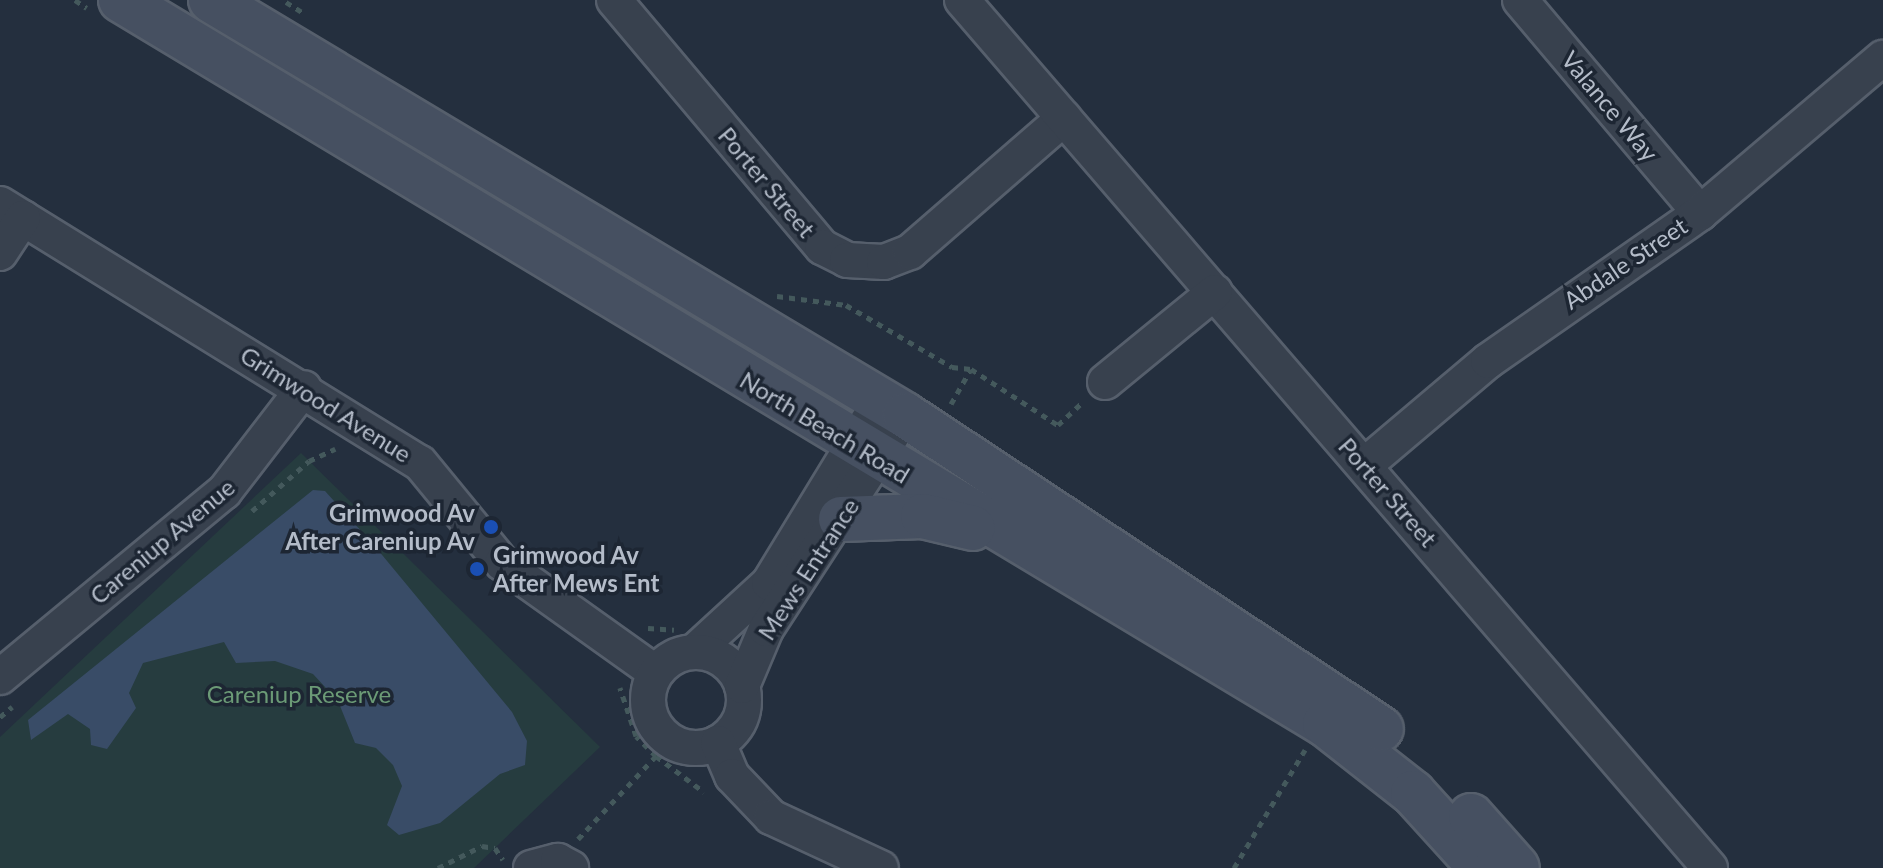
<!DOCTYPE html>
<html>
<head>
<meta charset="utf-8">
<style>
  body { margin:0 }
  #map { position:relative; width:1883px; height:868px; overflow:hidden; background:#242f3e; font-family:Lato,sans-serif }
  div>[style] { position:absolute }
  .green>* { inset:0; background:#263c3f }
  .water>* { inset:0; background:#394c67 }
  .path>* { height:5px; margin-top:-2.5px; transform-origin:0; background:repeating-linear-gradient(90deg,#44595c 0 6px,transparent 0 12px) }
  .roads { filter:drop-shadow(2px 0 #565f6c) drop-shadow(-2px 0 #565f6c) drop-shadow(0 2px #565f6c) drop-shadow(0 -2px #565f6c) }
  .street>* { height:34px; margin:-17px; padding:0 17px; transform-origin:17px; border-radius:17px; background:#38414e }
  .street>.ring { margin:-17px; padding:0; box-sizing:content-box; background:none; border:34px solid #38414e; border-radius:50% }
  .secondary>* { height:44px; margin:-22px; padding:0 22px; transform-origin:22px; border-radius:22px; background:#465061 }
  .dots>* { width:22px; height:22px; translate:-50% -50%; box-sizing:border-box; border:4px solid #1d2633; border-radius:50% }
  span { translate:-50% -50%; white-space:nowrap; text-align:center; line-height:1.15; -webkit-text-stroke:7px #1d2633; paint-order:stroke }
  .street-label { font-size:24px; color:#b4bcc9 }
  .poi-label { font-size:24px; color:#b4bcc9; font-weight:700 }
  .right { translate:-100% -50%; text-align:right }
  .left { translate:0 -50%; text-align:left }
  .park-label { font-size:24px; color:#6b9a76 }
</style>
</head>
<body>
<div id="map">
  <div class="green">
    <div style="clip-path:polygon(301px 453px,600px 747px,474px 868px,0 868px,0 737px)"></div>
  </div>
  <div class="water">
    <div style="clip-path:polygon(313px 490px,325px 491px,373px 544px,512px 712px,527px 741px,525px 765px,500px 774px,440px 823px,399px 835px,387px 825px,402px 786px,393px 765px,376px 748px,355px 743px,338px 701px,313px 674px,275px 661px,236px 663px,224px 642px,143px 663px,129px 693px,136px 708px,107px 749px,91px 745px,90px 729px,68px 714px,31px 740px,28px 720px)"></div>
  </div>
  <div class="path">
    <div style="left:75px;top:0;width:14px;rotate:34deg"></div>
    <div style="left:286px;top:2px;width:19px;rotate:32deg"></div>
    <div style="left:777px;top:296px;width:70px;rotate:7.4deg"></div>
    <div style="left:846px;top:305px;width:123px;rotate:30.3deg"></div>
    <div style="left:952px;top:367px;width:19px;rotate:6deg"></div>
    <div style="left:951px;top:404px;width:40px;rotate:-60.3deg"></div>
    <div style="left:971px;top:369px;width:103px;rotate:32.8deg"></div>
    <div style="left:1058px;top:425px;width:34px;rotate:-43deg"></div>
    <div style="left:252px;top:511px;width:76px;rotate:-41.3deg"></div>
    <div style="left:309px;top:461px;width:29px;rotate:-25deg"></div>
    <div style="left:648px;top:628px;width:26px;rotate:4deg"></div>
    <div style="left:0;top:717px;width:16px;rotate:-40deg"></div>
    <div style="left:656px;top:756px;width:60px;rotate:36.9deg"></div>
    <div style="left:578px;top:839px;width:114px;rotate:-46.8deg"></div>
    <div style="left:656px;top:756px;width:28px;rotate:-135deg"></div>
    <div style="left:636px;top:736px;width:51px;rotate:-108.4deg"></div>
    <div style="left:438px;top:868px;width:49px;rotate:-26.6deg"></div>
    <div style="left:482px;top:846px;width:13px;rotate:9deg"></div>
    <div style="left:495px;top:848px;width:14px;rotate:56deg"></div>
    <div style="left:1234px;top:868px;width:138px;rotate:-59deg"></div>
  </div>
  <div class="roads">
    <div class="street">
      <div style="left:614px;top:0;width:323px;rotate:49.9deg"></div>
      <div style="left:822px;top:247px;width:28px;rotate:27deg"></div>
      <div style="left:847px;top:260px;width:37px;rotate:3deg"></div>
      <div style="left:884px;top:262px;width:28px;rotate:-21deg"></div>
      <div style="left:910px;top:252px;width:204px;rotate:-41deg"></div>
      <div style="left:962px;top:0;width:1146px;rotate:49.25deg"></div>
      <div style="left:1520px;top:0;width:279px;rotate:49.8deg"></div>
      <div style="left:0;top:204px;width:493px;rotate:31.7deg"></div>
      <div style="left:420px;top:463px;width:129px;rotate:50.6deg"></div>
      <div style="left:502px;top:563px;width:189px;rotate:35.5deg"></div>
      <div style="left:0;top:253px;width:42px;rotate:-56.7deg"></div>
      <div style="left:1105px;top:382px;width:142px;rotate:-39.3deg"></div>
      <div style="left:1365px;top:465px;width:161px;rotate:-40.2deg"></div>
      <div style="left:1488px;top:361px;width:259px;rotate:-34.9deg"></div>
      <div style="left:1700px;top:213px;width:240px;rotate:-40.3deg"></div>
      <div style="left:694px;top:652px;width:102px;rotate:-42.6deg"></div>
      <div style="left:769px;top:583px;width:213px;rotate:-58.6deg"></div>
      <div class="ring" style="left:648px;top:652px;width:62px;height:62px"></div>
      <div style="left:0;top:677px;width:291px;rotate:-39.6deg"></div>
      <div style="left:224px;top:492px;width:131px;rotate:-52.4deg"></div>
      <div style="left:742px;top:686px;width:62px;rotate:-67.2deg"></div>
      <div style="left:766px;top:629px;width:255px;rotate:-57deg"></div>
      <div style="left:718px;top:743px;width:36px;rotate:67deg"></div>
      <div style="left:732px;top:776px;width:57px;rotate:46.4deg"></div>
      <div style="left:771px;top:817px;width:121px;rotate:24.9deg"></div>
      <div style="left:531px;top:868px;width:28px;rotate:-15deg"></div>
      <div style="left:558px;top:861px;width:15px;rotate:28deg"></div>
    </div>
    <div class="secondary">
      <div style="left:121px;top:0;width:1405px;rotate:31.02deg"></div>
      <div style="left:1325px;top:724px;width:112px;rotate:38.1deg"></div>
      <div style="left:1413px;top:793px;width:101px;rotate:47.8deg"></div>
      <div style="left:211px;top:0;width:809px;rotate:30.88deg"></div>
      <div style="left:905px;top:415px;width:570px;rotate:33.41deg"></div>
      <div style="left:841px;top:519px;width:82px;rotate:-2.1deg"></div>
      <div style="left:923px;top:516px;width:51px;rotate:13.5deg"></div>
      <div style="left:1471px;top:816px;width:69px;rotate:48.5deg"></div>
    </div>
  </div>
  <div class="dots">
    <div style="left:491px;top:527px;background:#1a4fb4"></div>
    <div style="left:477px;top:569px;background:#1a4fb4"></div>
  </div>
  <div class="street-label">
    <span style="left:1610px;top:106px;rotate:50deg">Valance Way</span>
    <span style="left:767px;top:182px;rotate:50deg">Porter Street</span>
    <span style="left:1625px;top:263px;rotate:-34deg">Abdale Street</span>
    <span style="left:326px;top:404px;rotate:32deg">Grimwood Avenue</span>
    <span style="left:825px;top:427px;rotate:31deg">North Beach Road</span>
    <span style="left:1388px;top:492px;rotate:49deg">Porter Street</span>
    <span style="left:162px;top:541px;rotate:-40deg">Careniup Avenue</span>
    <span style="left:808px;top:569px;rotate:-57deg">Mews Entrance</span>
  </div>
  <div class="poi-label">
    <span class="right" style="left:475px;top:527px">Grimwood Av<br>After Careniup Av</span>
    <span class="left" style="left:493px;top:569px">Grimwood Av<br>After Mews Ent</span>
  </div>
  <div class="park-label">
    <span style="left:299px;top:694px">Careniup Reserve</span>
  </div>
</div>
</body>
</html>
